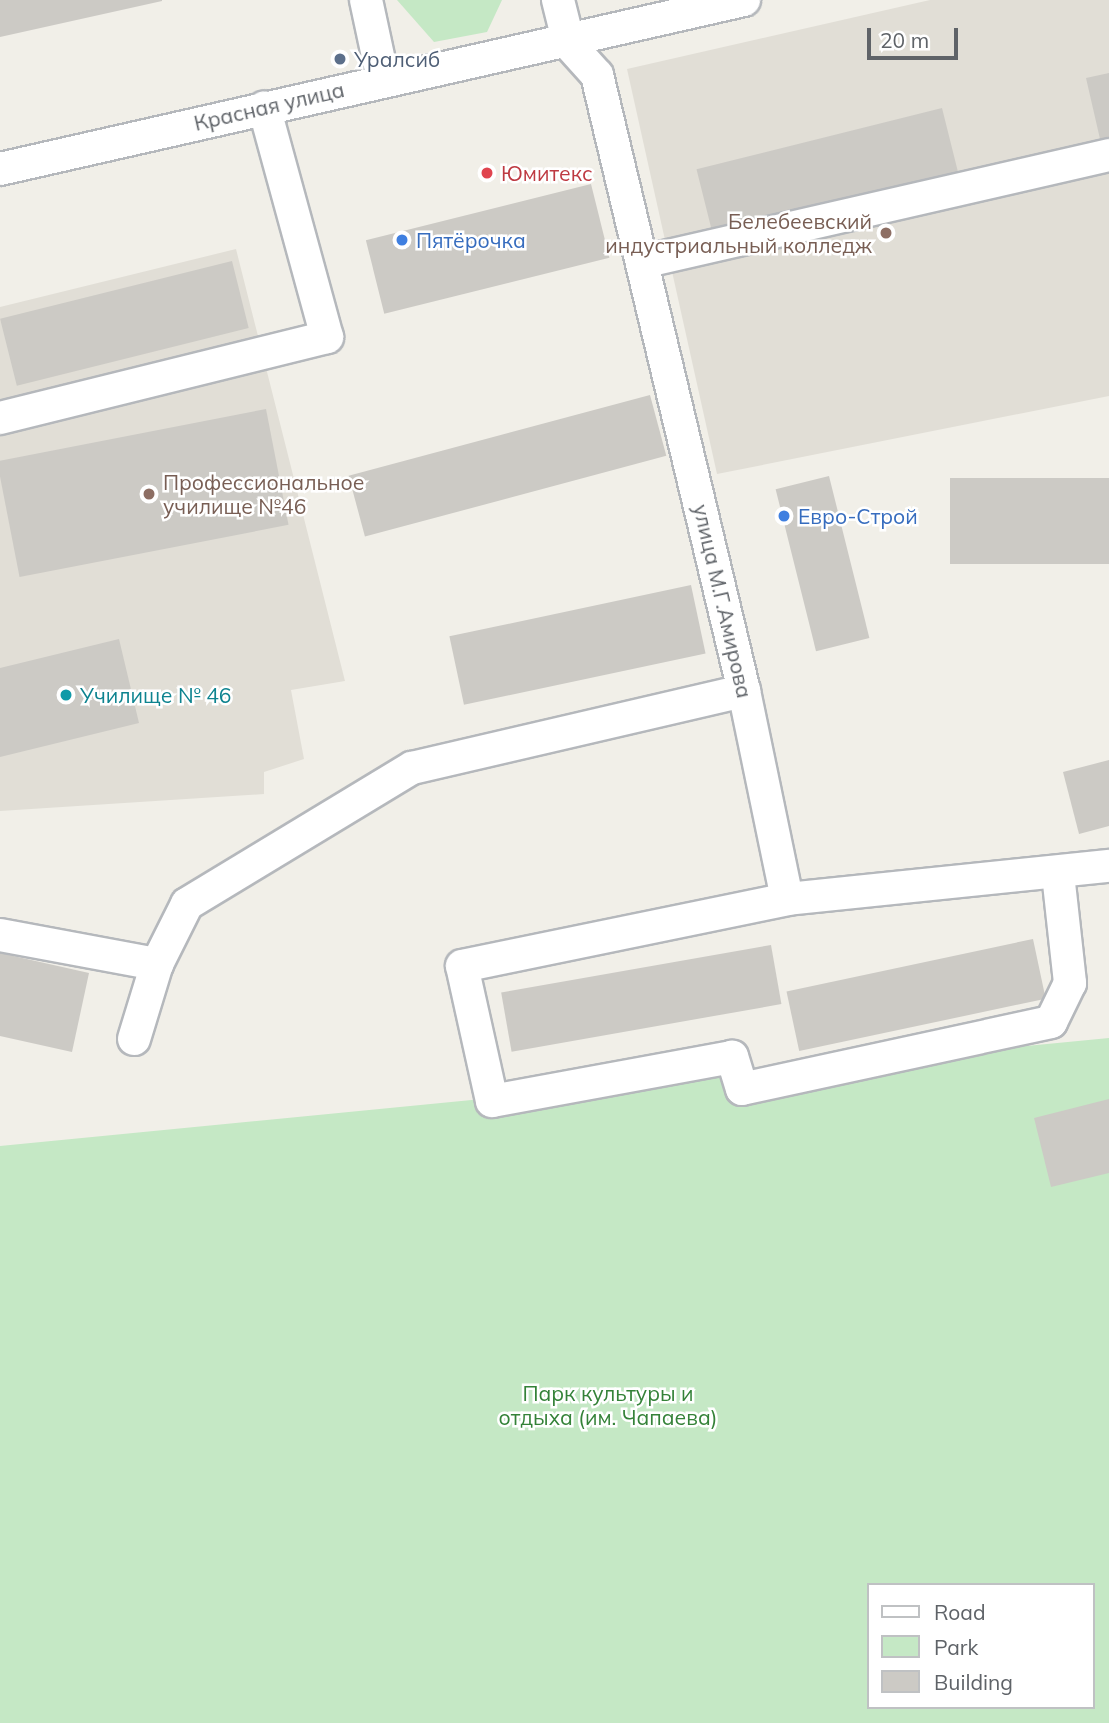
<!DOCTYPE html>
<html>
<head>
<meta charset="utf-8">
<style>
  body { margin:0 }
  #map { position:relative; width:1109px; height:1723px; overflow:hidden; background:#f1efe8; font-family:Mulish,sans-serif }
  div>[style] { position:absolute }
  .education>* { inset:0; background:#e1ded6 }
  .green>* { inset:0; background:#c5e8c5 }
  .building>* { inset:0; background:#cccac5; transform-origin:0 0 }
  .roads { filter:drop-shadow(2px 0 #b5b8bc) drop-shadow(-2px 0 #b5b8bc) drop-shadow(0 2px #b5b8bc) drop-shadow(0 -2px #b5b8bc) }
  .minor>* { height:32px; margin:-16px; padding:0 16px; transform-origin:16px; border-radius:16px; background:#fff }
  .dots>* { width:19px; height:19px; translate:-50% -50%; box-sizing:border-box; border:4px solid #fff; border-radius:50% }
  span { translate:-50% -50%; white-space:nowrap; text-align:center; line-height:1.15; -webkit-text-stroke:5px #fff; paint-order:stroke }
  .service-label { font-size:21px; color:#4e5e75 }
  .left { translate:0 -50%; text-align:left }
  .street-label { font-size:21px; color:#5f6368 }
  .health-label { font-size:21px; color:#be3a42 }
  .education-label { font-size:21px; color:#785e54 }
  .right { translate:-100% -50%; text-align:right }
  .shop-label { font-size:21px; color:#366cbe }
  .culture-label { font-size:21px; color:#0d838f }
  .park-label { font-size:21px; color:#348238 }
  .legend { position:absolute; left:867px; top:1583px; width:228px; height:126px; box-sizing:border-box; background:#fff; border:2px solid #bfc1c3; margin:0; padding:9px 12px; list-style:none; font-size:21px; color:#5f6368 }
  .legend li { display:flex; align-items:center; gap:14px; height:35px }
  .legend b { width:35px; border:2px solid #bfc1c3 }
  .scale { position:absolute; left:867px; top:28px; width:91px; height:32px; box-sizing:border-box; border:4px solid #5f6368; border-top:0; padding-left:9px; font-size:21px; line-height:24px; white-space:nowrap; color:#5f6368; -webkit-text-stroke:5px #fff; paint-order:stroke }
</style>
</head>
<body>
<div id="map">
  <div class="education">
    <div style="clip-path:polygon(930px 0,1109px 0,1109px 396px,717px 474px,627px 69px)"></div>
    <div style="clip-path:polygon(236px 249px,345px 681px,291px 690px,304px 759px,264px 772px,264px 794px,0 811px,0 307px)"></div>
  </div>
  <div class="green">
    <div style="clip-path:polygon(397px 0,502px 0,487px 32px,434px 42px)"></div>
    <div style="clip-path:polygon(evenodd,1109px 1038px,1109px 1723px,0 1723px,0 1146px,1109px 1038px,869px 1585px,1093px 1585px,1093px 1707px,869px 1707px,869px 1585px)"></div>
  </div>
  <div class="building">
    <div style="clip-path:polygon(0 0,162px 0,162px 1px,0 37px)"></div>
    <div style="clip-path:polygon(1109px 73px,1109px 137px,1100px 139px,1086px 78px)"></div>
    <div style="left:942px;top:108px;width:72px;height:253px;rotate:76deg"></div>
    <div style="left:591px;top:184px;width:76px;height:232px;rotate:76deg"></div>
    <div style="left:232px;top:261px;width:69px;height:239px;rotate:76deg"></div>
    <div style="left:650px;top:395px;width:63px;height:312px;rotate:75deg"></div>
    <div style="left:266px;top:409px;width:118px;height:274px;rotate:79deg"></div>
    <div style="left:829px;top:476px;width:167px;height:55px;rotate:76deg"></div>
    <div style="left:1109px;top:478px;width:86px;height:159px;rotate:90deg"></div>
    <div style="left:691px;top:585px;width:70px;height:247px;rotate:78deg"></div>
    <div style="clip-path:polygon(119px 639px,139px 723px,0 757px,0 668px)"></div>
    <div style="clip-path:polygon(1109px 760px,1109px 826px,1079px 834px,1063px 772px)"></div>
    <div style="left:1033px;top:939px;width:61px;height:252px;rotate:78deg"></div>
    <div style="left:771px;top:945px;width:60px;height:274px;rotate:80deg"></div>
    <div style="clip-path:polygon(0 953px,89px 973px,72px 1052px,0 1036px)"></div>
    <div style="clip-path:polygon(1109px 1099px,1109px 1173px,1051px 1187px,1034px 1118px)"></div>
  </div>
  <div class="roads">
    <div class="minor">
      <div style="left:366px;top:0;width:81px;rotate:77.9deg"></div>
      <div style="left:558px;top:0;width:45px;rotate:76deg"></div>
      <div style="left:569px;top:44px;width:42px;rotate:47.9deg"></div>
      <div style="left:597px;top:75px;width:633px;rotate:76.58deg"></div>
      <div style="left:744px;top:691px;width:212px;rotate:78.3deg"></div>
      <div style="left:0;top:169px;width:763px;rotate:-12.8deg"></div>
      <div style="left:642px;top:262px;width:479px;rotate:-12.9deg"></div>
      <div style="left:0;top:418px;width:337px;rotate:-13.9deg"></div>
      <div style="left:327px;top:337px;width:238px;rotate:-105.3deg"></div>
      <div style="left:1058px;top:874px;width:110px;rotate:83.7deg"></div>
      <div style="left:1070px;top:983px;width:43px;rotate:116deg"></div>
      <div style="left:1051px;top:1022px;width:316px;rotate:167.8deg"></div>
      <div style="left:742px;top:1089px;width:34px;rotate:-107deg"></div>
      <div style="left:732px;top:1057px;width:244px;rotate:169.6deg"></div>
      <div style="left:492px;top:1101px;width:138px;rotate:-102.5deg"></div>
      <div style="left:462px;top:966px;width:332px;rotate:-11.6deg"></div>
      <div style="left:787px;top:899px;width:324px;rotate:-5.9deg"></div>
      <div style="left:0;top:935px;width:160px;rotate:10.5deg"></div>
      <div style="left:134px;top:1039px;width:78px;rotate:-73deg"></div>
      <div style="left:157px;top:964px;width:67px;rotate:-63.4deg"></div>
      <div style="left:187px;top:904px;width:263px;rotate:-31.2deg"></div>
      <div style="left:412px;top:768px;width:341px;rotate:-13.1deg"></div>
    </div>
  </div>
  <div class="dots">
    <div style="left:340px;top:59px;background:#5c6f8a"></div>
    <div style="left:487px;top:173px;background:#e0444e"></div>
    <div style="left:886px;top:233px;background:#8d6e63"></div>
    <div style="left:402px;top:240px;background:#3f7fe0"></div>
    <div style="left:149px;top:494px;background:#8d6e63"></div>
    <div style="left:784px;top:516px;background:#3f7fe0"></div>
    <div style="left:66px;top:695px;background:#0f9aa8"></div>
  </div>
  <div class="service-label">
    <span class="left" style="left:354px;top:59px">Уралсиб</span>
  </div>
  <div class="street-label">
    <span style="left:269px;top:106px;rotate:-13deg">Красная улица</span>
    <span style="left:723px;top:601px;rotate:77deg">улица М.Г.Амирова</span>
  </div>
  <div class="health-label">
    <span class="left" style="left:501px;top:173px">Юмитекс</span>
  </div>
  <div class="education-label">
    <span class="right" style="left:872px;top:233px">Белебеевский<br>индустриальный колледж</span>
    <span class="left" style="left:163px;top:494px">Профессиональное<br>училище №46</span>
  </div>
  <div class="shop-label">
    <span class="left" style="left:416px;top:240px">Пятёрочка</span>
    <span class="left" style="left:798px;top:516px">Евро-Строй</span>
  </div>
  <div class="culture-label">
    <span class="left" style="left:80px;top:695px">Училище № 46</span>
  </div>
  <div class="park-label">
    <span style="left:608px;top:1405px">Парк культуры и<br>отдыха (им. Чапаева)</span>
  </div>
  <ul class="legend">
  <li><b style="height:9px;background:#fff"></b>Road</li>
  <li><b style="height:19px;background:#c5e8c5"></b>Park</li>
  <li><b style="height:19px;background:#cccac5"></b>Building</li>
  </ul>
  <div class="scale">20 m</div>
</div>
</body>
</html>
